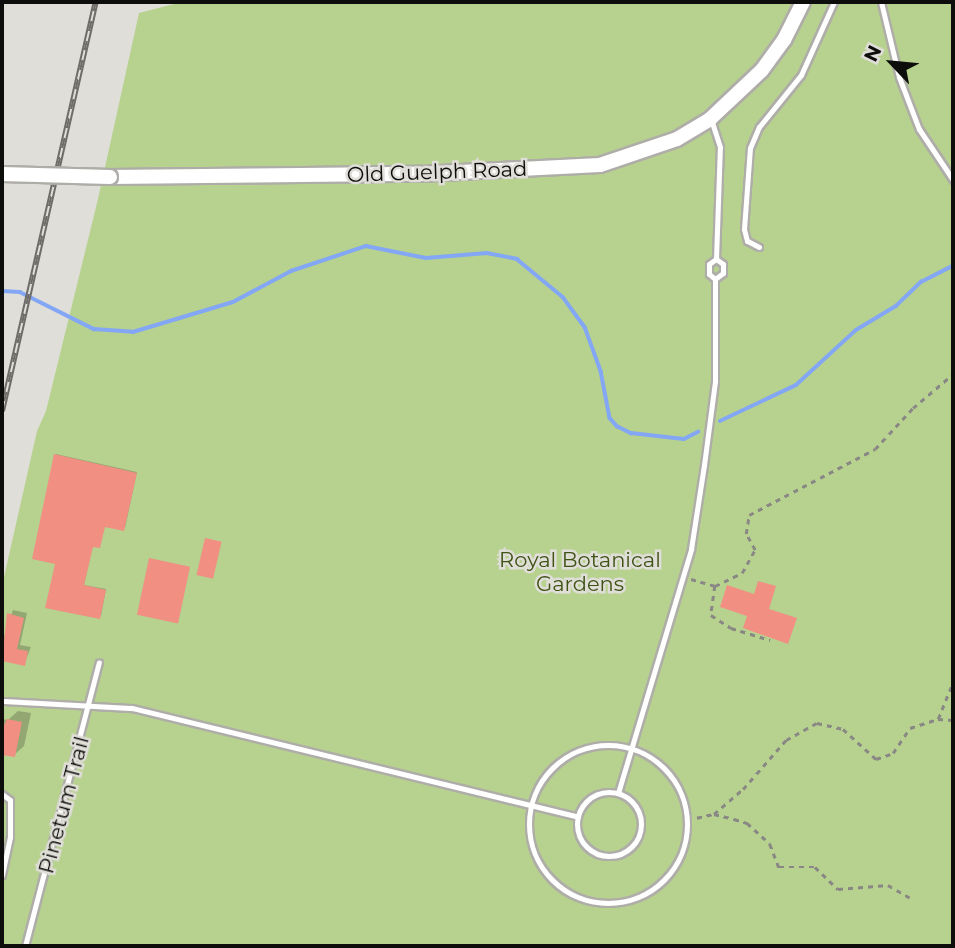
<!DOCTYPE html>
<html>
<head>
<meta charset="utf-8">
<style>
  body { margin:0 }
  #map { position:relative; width:955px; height:948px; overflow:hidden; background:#e0ded8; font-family:Montserrat,sans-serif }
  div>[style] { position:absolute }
  .green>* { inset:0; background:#b7d18f }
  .shadow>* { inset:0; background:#0003 }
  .stream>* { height:3.5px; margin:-1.75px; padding:0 1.75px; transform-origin:1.75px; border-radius:1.75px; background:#83a7f5 }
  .building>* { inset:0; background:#f18f83; transform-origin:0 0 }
  .path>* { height:2.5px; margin-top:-1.25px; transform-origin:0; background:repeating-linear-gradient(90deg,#898884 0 5px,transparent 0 10px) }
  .roads { filter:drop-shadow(2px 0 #afada8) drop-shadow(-2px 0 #afada8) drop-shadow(0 2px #afada8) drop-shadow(0 -2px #afada8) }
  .service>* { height:5px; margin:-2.5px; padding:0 2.5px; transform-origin:2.5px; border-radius:2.5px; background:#fff }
  .service>.ring { margin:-2.5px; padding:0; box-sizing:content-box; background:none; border:5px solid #fff; border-radius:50% }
  .tertiary>* { height:14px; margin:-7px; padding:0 7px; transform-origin:7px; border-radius:7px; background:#fff }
  .rail>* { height:6px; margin-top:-3px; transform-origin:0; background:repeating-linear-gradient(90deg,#e0ded8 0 10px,#6d6c68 0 20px); box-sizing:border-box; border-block:2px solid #6d6c68 }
  .bridges { filter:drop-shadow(2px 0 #afada8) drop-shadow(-2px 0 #afada8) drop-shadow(0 2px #afada8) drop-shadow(0 -2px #afada8) }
  .tertiary-bridge>* { height:14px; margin:-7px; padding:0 7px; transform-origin:7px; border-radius:7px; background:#fff }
  span { translate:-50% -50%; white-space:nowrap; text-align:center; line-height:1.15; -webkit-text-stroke:5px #e0ded8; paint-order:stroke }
  .street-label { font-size:21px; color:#0d0d0b }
  .park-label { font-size:21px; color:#3f5315 }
  .frame { position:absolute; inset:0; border:4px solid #0d0d0b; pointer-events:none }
  .north { position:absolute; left:857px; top:28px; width:70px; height:70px; -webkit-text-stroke:5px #e0ded8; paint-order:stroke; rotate:296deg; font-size:19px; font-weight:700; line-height:28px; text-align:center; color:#0d0d0b }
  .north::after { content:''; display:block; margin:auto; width:24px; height:32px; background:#0d0d0b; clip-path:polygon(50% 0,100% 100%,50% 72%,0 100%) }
</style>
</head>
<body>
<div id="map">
  <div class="green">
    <div style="clip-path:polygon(182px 2px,953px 2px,953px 946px,2px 946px,2px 586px,37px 431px,46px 411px,98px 199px,139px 13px)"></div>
  </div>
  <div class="shadow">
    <div style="clip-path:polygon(56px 454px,137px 472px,125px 528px,105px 525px,93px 545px,84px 585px,106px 589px,101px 616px,57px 562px)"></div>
    <div style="clip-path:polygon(13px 610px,27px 613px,20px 645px,31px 647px,24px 664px,2px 659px,2px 642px)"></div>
    <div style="clip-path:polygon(18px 711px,31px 713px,24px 746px,14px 755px,2px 753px,2px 719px,8px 720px)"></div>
  </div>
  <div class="stream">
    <div style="left:2px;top:291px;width:18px;rotate:3deg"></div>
    <div style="left:20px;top:292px;width:83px;rotate:26.6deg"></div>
    <div style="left:94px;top:329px;width:39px;rotate:4deg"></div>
    <div style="left:133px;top:332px;width:104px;rotate:-16.7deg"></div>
    <div style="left:233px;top:302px;width:66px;rotate:-28.1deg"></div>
    <div style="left:291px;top:271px;width:79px;rotate:-18.4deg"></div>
    <div style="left:366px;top:246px;width:61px;rotate:11.3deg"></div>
    <div style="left:426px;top:258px;width:61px;rotate:-4.7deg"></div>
    <div style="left:487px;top:253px;width:31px;rotate:11deg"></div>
    <div style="left:517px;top:259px;width:60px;rotate:39.6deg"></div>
    <div style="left:563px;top:297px;width:37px;rotate:54deg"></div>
    <div style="left:585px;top:327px;width:47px;rotate:70deg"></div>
    <div style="left:601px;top:371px;width:48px;rotate:79.2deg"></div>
    <div style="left:610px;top:418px;width:11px;rotate:49deg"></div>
    <div style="left:617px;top:426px;width:16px;rotate:27deg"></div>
    <div style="left:631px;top:433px;width:53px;rotate:6.5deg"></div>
    <div style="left:684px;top:439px;width:16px;rotate:-27deg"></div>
    <div style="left:720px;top:421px;width:84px;rotate:-25.3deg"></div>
    <div style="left:796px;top:385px;width:81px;rotate:-42.5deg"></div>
    <div style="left:856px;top:330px;width:47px;rotate:-31deg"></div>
    <div style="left:896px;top:306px;width:35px;rotate:-44deg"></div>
    <div style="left:921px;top:282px;width:36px;rotate:-27deg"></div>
  </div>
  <div class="building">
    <div style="clip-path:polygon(54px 454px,137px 473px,124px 531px,105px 527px,100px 548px,93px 547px,84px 585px,106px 590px,100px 619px,45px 608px,55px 564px,32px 559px)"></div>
    <div style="left:205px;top:538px;width:17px;height:38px;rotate:13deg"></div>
    <div style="left:149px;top:558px;width:42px;height:58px;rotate:12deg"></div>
    <div style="clip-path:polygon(758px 581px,776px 586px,769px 609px,797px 618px,788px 644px,743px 628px,747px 616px,720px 607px,727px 585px,754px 594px)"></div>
    <div style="clip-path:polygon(7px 613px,24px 618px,17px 649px,28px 651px,25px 666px,2px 661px)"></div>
    <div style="clip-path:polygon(7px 719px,22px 722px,15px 757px,2px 755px,2px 729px)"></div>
  </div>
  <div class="path">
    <div style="left:691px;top:579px;width:25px;rotate:16deg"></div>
    <div style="left:715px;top:586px;width:30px;rotate:-26deg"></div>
    <div style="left:742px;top:573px;width:26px;rotate:-61deg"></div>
    <div style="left:755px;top:550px;width:18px;rotate:-119deg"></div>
    <div style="left:746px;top:534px;width:19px;rotate:-81deg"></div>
    <div style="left:749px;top:515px;width:142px;rotate:-27.6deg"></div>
    <div style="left:875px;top:449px;width:56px;rotate:-47.2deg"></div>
    <div style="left:913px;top:408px;width:52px;rotate:-40.4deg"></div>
    <div style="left:715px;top:586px;width:29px;rotate:98deg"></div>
    <div style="left:711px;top:615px;width:24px;rotate:33deg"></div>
    <div style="left:731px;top:628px;width:41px;rotate:17.1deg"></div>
    <div style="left:938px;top:719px;width:40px;rotate:-68deg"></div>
    <div style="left:714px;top:814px;width:38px;rotate:-41deg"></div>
    <div style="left:743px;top:789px;width:65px;rotate:-48.7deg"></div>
    <div style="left:786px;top:740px;width:35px;rotate:-29deg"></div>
    <div style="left:817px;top:723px;width:27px;rotate:13deg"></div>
    <div style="left:843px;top:729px;width:45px;rotate:42.3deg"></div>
    <div style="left:876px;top:759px;width:18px;rotate:-19deg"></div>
    <div style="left:893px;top:753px;width:30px;rotate:-56deg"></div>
    <div style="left:910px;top:728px;width:29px;rotate:-18deg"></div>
    <div style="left:938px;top:719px;width:15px;rotate:4deg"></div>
    <div style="left:687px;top:820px;width:28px;rotate:-13deg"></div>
    <div style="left:714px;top:814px;width:21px;rotate:14deg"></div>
    <div style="left:734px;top:819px;width:14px;rotate:17deg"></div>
    <div style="left:747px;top:823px;width:31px;rotate:42deg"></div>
    <div style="left:770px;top:844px;width:25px;rotate:69deg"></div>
    <div style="left:779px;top:867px;width:36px"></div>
    <div style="left:815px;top:867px;width:32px;rotate:44deg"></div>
    <div style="left:838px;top:889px;width:50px;rotate:-4.6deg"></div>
    <div style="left:888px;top:885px;width:28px;rotate:30deg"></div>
  </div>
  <div class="roads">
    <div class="service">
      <div style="left:881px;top:2px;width:77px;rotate:76.5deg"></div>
      <div style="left:899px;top:77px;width:56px;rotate:69deg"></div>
      <div style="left:919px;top:129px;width:61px;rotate:56.3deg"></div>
      <div style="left:759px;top:247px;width:13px;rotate:-153deg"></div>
      <div style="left:747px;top:241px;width:12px;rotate:-104deg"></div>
      <div style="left:744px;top:229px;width:81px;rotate:-85.8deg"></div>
      <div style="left:750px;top:148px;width:23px;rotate:-67deg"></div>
      <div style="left:759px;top:127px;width:67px;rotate:-51.1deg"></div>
      <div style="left:801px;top:75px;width:80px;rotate:-65.7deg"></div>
      <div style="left:715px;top:279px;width:10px;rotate:-37deg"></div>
      <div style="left:723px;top:273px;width:9px;rotate:-90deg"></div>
      <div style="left:723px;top:264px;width:9px;rotate:-144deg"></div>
      <div style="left:2px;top:701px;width:130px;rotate:3.1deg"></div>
      <div style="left:132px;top:708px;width:459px;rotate:13.7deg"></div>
      <div class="ring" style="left:529px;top:745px;width:153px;height:153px"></div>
      <div class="ring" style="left:577px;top:792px;width:59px;height:59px"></div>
      <div style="left:618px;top:793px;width:255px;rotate:-73.3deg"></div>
      <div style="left:691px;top:549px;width:85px;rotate:-81.2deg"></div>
      <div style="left:704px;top:465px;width:85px;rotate:-82.5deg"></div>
      <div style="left:715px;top:381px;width:102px;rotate:-90deg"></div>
      <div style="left:715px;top:279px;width:8px;rotate:-140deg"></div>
      <div style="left:709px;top:274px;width:10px;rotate:-90deg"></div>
      <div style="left:709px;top:264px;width:9px;rotate:-36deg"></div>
      <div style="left:716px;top:259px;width:112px;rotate:-88deg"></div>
      <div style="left:720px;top:147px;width:28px;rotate:-108deg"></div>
      <div style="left:2px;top:794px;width:10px;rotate:37deg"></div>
      <div style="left:10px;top:800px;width:37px;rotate:90deg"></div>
      <div style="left:10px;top:837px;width:39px;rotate:102deg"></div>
      <div style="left:25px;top:946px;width:293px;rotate:-75.4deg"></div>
    </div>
    <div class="tertiary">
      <div style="left:110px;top:177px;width:311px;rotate:-0.6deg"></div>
      <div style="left:421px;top:174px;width:179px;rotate:-2.9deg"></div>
      <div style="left:600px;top:165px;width:81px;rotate:-18.7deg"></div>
      <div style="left:677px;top:139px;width:39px;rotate:-31deg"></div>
      <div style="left:710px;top:119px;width:71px;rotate:-43.3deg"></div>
      <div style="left:762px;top:70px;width:37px;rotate:-54deg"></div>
      <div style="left:784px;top:40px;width:42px;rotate:-63.4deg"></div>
    </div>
  </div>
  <div class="rail">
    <div style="left:2px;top:411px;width:420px;rotate:-77.1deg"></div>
  </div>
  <div class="bridges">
    <div class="tertiary-bridge">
      <div style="left:2px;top:174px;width:108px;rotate:1.6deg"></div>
    </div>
  </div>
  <div class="street-label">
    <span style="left:437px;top:172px;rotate:-2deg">Old Guelph Road</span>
    <span style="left:64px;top:805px;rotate:-75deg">Pinetum Trail</span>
  </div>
  <div class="park-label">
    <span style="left:580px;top:572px">Royal Botanical<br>Gardens</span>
  </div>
  <div class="frame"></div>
  <div class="north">N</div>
</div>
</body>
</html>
